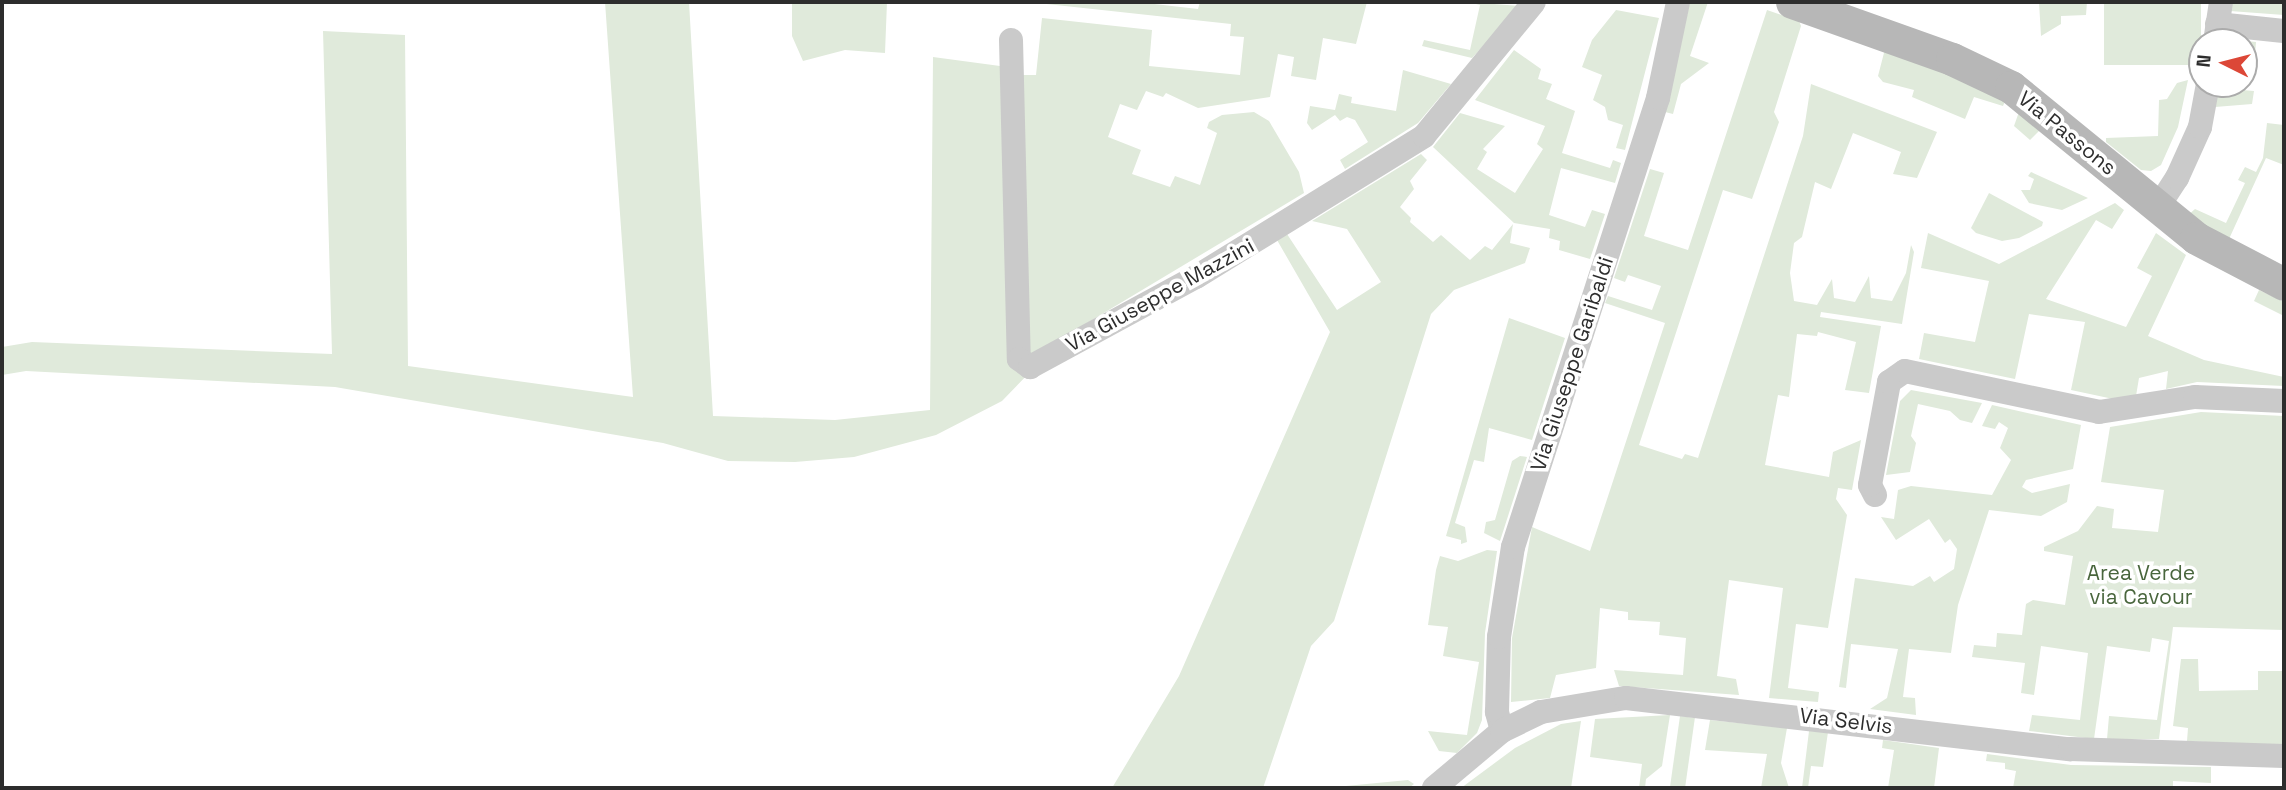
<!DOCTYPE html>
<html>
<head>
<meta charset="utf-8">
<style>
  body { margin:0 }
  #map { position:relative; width:2286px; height:790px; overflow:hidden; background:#fff; font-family:"Space Grotesk",sans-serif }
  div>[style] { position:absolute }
  .green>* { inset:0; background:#e0eadb; transform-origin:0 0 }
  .street>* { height:24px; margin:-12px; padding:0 12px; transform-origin:12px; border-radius:12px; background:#cacaca }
  .secondary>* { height:33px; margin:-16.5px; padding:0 16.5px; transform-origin:16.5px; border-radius:16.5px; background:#b7b7b7 }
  span { translate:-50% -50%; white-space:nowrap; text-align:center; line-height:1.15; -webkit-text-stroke:7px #fff; paint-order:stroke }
  .street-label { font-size:21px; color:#2d2d2d }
  .park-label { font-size:21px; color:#49663d }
  .frame { position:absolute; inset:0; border:4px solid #2d2d2d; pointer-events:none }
  .north { position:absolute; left:2188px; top:28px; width:70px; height:70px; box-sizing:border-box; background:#fff; border:2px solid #ababab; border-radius:50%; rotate:276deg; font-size:19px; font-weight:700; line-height:28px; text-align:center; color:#2d2d2d }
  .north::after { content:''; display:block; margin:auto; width:24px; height:32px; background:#dc4737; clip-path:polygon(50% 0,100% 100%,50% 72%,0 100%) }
</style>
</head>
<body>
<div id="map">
  <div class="green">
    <div style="clip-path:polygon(605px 2px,689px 2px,713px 416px,835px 420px,930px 410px,933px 57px,1000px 66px,1031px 371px,1002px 401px,936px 435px,854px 457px,795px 462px,728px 461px,663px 443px,335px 387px,26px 371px,2px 375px,2px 347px,32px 342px,332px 354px,323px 31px,405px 35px,408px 366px,633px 397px)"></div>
    <div style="clip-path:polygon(792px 2px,887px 2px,885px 53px,845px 50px,803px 61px,792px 36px)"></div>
    <div style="clip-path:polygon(1028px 2px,1137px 2px,1198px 9px,1200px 2px,1367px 2px,1356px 44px,1323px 38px,1316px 80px,1291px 76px,1294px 57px,1278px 54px,1270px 97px,1198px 108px,1166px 93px,1163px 97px,1146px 91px,1137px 110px,1120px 104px,1108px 137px,1141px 150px,1132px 174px,1170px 187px,1175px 176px,1200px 185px,1217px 133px,1207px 128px,1209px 122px,1222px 115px,1254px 112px,1269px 121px,1299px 172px,1304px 193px,1032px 356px,1026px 345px,1021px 75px,1036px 75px,1042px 18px,1152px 30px,1149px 66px,1240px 75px,1244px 37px,1230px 36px,1231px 24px)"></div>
    <div style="clip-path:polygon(1468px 2px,1520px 6px,1472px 58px,1422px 46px,1424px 40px,1470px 50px,1480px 5px)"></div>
    <div style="clip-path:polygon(1690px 2px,1708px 2px,1690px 56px,1709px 63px,1681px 84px,1673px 114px,1665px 112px)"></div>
    <div style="clip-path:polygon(2039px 2px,2087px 2px,2086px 15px,2061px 16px,2061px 24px,2041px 36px)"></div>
    <div style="left:2104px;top:2px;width:97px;height:63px"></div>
    <div style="clip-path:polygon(2231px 2px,2284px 2px,2284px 15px,2230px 11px)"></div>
    <div style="clip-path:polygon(1616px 10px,1659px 18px,1625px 150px,1616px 148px,1623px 125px,1608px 120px,1605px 107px,1593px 100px,1602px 75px,1582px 67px,1592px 40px)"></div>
    <div style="clip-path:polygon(1767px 10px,1799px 21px,1801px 26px,1774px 112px,1779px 122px,1752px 199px,1723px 190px,1639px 445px,1682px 459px,1685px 454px,1698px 458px,1803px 136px,1811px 84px,1937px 132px,1917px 178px,1893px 174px,1901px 152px,1853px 133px,1831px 189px,1815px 182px,1802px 237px,1794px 243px,1790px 273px,1794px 301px,1817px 305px,1832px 279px,1834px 298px,1855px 302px,1869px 276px,1871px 298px,1892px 301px,1906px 273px,1911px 245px,1914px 252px,1902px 324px,1821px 312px,1820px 317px,1881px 326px,1869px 393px,1845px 390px,1856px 342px,1818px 332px,1817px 336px,1797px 334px,1789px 397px,1778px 395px,1765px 465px,1829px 477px,1833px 452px,1861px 440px,1852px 490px,1838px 488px,1836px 499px,1847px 515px,1828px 628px,1796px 624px,1788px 688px,1819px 692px,1818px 702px,1769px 698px,1783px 588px,1729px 580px,1717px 676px,1736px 679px,1739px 695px,1619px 686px,1614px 670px,1683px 675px,1686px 638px,1659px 635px,1660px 622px,1628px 620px,1628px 612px,1600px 608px,1596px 668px,1556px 675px,1550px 698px,1511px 702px,1512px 638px,1532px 527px,1590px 551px,1665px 323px,1605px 303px,1608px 296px,1652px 310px,1661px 286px,1628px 275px,1625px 282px,1614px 278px,1650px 169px,1664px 173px,1644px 236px,1688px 250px)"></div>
    <div style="clip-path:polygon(2224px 39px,2256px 42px,2255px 56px,2245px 56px,2244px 67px,2244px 42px)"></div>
    <div style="clip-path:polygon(1885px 49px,1974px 84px,2005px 101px,2003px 106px,1974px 97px,1965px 119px,1912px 97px,1914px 90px,1883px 82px,1878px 76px)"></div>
    <div style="clip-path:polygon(1514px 50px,1541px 69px,1538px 79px,1552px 84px,1546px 99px,1575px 111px,1562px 153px,1610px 168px,1613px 160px,1621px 163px,1615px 183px,1561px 168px,1549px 215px,1585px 227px,1592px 210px,1605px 214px,1590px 259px,1559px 250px,1560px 241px,1549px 238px,1550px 229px,1514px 223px,1433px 147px,1460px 113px,1505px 126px,1483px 149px,1487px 152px,1477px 169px,1515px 193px,1543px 149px,1537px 144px,1545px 126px,1475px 100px)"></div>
    <div style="clip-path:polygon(1403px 70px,1451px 84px,1418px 123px,1345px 169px,1340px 160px,1368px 142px,1355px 120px,1347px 117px,1340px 121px,1335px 115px,1312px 130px,1307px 123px,1310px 106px,1335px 110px,1339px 94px,1352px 97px,1351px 103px,1396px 111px)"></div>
    <div style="clip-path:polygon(2188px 80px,2178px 127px,2161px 165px,2151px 171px,2141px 170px,2106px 142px,2106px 138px,2158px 136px,2159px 100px,2167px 99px,2177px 83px)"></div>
    <div style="clip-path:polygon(2218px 84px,2242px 84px,2242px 90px,2254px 91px,2252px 104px,2215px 107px)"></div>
    <div style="clip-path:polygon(2020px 109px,2042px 128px,2030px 140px,2014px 126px)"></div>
    <div style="clip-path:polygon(2267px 123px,2284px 125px,2284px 165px,2266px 158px,2229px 239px,2187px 216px,2195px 209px,2226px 223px,2245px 183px,2238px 180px,2245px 167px,2256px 172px,2263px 158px)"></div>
    <div style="clip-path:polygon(1421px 154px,1427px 160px,1410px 181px,1414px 189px,1400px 207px,1411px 218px,1410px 222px,1433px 242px,1441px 235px,1470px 260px,1485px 246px,1492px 250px,1513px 224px,1510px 243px,1530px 248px,1525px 263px,1454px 290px,1431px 314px,1334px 621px,1311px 646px,1263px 788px,1112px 788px,1179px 676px,1330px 332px,1277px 240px,1287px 234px,1337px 310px,1381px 282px,1347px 229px,1312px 221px)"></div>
    <div style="clip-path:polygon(2031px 172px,2088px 198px,2062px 210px,2029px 203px,2021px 190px,2030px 190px,2034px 179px,2028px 176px)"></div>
    <div style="clip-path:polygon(1989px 193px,2043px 222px,2042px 226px,2019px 238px,2002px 241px,1976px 233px,1971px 228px)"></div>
    <div style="clip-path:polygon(2115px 203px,2124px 210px,2112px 229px,2096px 220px,2046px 299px,2126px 327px,2152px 276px,2137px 268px,2156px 233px,2186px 255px,2148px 336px,2204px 360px,2284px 377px,2284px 386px,2197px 382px,2166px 389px,2168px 371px,2139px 378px,2136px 396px,2118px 400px,2071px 390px,2085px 322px,2029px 314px,2015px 379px,1919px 359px,1924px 333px,1975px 342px,1989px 281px,1921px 268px,1928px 233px,1999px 264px)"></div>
    <div style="clip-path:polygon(2259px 290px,2284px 302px,2284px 316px,2254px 301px)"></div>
    <div style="clip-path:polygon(1509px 318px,1565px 338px,1532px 440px,1489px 428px,1484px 462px,1474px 460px,1455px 523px,1465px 527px,1467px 542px,1461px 544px,1461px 540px,1446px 536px)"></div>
    <div style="clip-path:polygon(1911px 390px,1982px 403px,1972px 423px,1960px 420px,1950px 411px,1918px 404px,1911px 436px,1916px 443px,1910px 472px,1886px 475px,1900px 401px)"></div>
    <div style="clip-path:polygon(1992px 405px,2081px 425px,2073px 469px,2026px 480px,2022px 487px,2032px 493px,2070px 484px,2067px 502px,2041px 516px,1989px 510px,1958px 605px,1951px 653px,1909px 649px,1903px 697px,1915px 698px,1916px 715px,1870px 709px,1887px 698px,1898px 649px,1851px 644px,1846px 688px,1839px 687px,1855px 578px,1913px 586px,1930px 576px,1934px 582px,1954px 569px,1957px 549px,1950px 539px,1945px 543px,1929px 519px,1896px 540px,1881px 517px,1894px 519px,1898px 490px,1911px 486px,1992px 495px,2011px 460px,2000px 448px,2008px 428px,1999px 422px,1995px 429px,1982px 426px)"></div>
    <div style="clip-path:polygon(2201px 412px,2284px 416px,2284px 630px,2173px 627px,2159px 739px,2107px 739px,2109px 716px,2157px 720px,2169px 641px,2152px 638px,2150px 652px,2107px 646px,2094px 739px,2029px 731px,2032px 715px,2080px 720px,2088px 653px,2041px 646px,2034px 695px,2021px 693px,2025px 663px,1972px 657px,1974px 645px,1996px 647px,1997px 633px,2022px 635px,2026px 604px,2033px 600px,2065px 605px,2073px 556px,2044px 551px,2044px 547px,2078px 531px,2097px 506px,2114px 509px,2112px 528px,2158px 532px,2164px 490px,2101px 482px,2110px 427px)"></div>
    <div style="clip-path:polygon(1520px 456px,1527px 457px,1500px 541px,1484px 533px,1486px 522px,1495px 520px,1512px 461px)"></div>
    <div style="clip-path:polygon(1487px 550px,1497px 551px,1485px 633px,1482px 720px,1477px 733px,1457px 753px,1439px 751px,1428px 731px,1467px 735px,1479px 662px,1443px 656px,1448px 627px,1428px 625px,1436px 570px,1440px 556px,1458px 561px)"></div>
    <div style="clip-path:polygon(2181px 659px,2198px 659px,2199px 691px,2258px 690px,2258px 671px,2284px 671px,2284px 746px,2187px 741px,2188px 728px,2173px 726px)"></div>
    <div style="clip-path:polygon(1670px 715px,1662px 766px,1646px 779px,1645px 788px,1639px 788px,1642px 764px,1590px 757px,1595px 719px)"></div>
    <div style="left:1680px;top:716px;width:15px;height:73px;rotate:8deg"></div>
    <div style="clip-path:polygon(1710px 720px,1787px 728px,1781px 763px,1789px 788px,1761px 788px,1767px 754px,1705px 750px)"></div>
    <div style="clip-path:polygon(1581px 721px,1571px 788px,1461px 788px,1515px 748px,1561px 724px)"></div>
    <div style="clip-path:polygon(1809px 731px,1828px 732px,1823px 767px,1811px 766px,1808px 788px,1802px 788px)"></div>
    <div style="clip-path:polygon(1883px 740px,1939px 748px,1934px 788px,1888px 788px,1894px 750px,1882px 748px)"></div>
    <div style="clip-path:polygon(1987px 754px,2071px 765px,2211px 767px,2211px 783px,2173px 781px,2173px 788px,2013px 788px,2016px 771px,2005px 769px,2005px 763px,1986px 761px)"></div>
    <div style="clip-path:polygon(1408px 780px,1414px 784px,1409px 788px,1325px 788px)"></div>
  </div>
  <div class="street">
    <div style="left:2217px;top:24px;width:67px;rotate:6deg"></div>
    <div style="left:1011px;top:40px;width:319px;rotate:88.6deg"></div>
    <div style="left:1019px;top:359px;width:14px;rotate:36deg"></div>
    <div style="left:1030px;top:367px;width:189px;rotate:-28.5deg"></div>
    <div style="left:1196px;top:277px;width:268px;rotate:-31.7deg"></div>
    <div style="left:1424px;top:136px;width:173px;rotate:-50.6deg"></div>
    <div style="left:2215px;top:42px;width:40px;rotate:-81.5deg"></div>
    <div style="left:2158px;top:207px;width:35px;rotate:-57deg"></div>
    <div style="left:2177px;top:178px;width:56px;rotate:-65.7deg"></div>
    <div style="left:2200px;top:127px;width:44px;rotate:-79.5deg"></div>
    <div style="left:1875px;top:495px;width:11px;rotate:-117deg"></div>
    <div style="left:1870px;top:485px;width:105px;rotate:-79.5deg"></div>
    <div style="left:1889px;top:382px;width:19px;rotate:-35deg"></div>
    <div style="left:1905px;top:371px;width:198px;rotate:11.9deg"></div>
    <div style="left:2099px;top:412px;width:97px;rotate:-8.9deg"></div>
    <div style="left:2195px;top:397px;width:89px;rotate:2.6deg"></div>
    <div style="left:1502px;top:731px;width:20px;rotate:-105deg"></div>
    <div style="left:1497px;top:712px;width:75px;rotate:-88.5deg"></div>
    <div style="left:1499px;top:637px;width:91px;rotate:-81.2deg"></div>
    <div style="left:1513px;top:547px;width:472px;rotate:-72.1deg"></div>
    <div style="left:1658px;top:98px;width:98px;rotate:-78.2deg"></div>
    <div style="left:1434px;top:788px;width:89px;rotate:-40deg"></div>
    <div style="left:1502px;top:731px;width:43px;rotate:-26deg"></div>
    <div style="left:1541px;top:712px;width:86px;rotate:-9.4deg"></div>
    <div style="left:1626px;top:698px;width:447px;rotate:6.6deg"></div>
    <div style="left:2070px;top:749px;width:214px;rotate:1.9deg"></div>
  </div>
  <div class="secondary">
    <div style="left:1792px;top:2px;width:170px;rotate:19.6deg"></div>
    <div style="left:1952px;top:59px;width:65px;rotate:25.4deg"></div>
    <div style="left:2011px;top:87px;width:239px;rotate:39.2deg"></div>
    <div style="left:2196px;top:238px;width:99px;rotate:27.6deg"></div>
  </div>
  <div class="street-label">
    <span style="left:2067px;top:133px;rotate:39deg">Via Passons</span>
    <span style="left:1160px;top:295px;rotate:-29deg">Via Giuseppe Mazzini</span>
    <span style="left:1572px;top:364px;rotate:-72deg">Via Giuseppe Garibaldi</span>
    <span style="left:1846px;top:721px;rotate:7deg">Via Selvis</span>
  </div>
  <div class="park-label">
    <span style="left:2141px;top:585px">Area Verde<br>via Cavour</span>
  </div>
  <div class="frame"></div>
  <div class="north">N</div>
</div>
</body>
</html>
